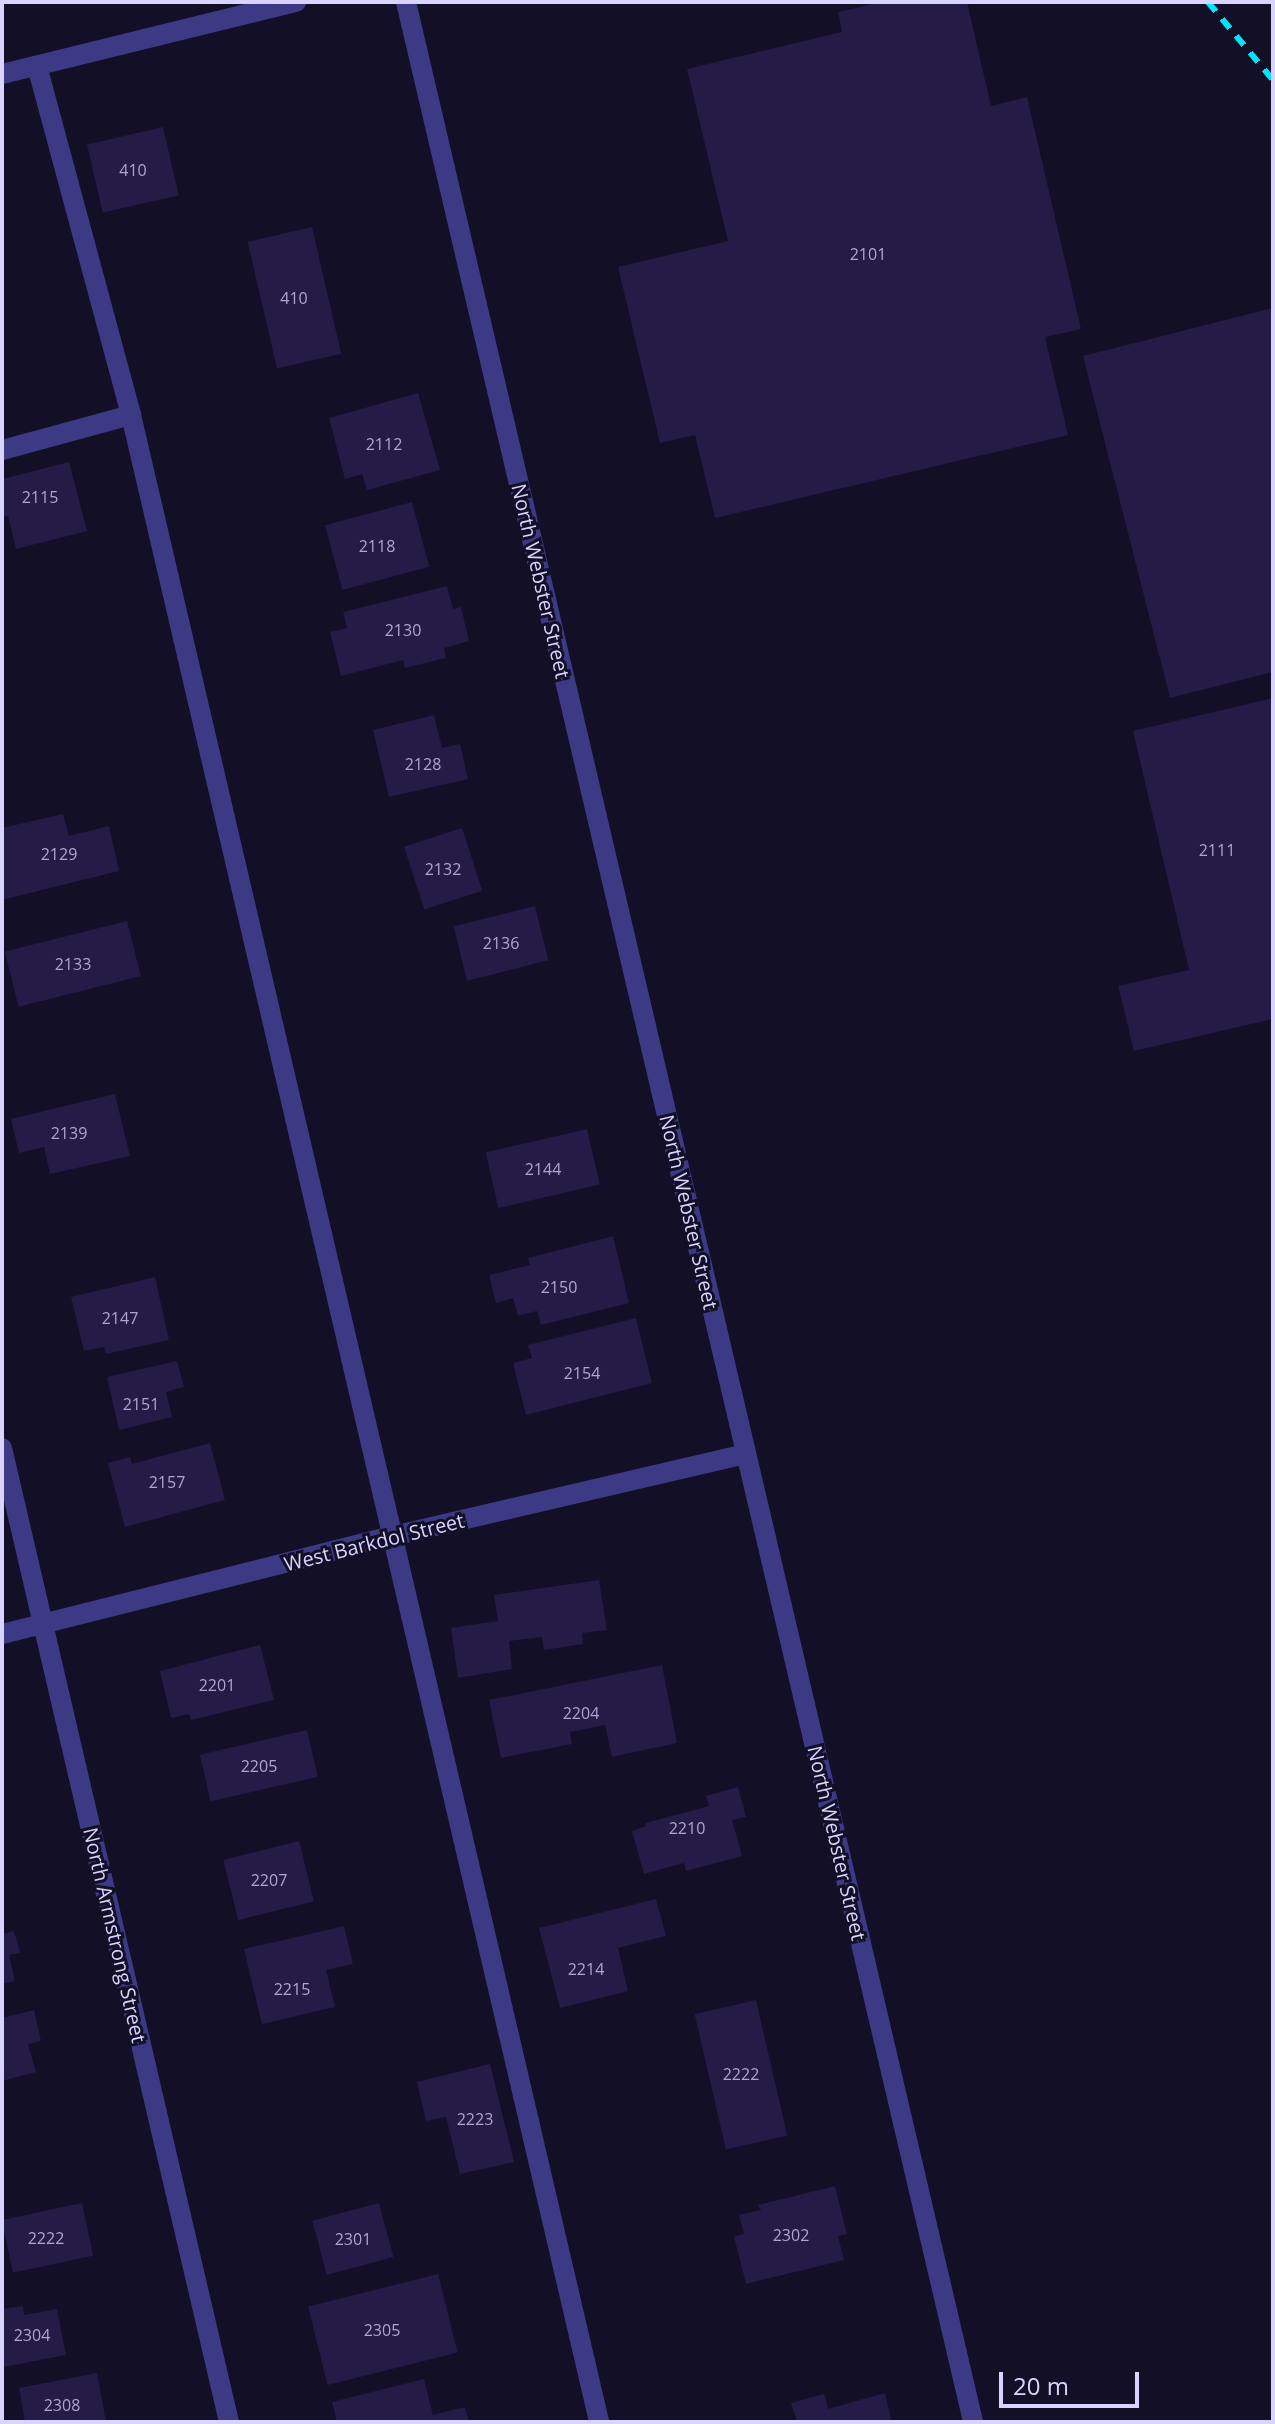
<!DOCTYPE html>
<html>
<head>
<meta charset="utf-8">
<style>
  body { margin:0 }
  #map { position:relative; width:1275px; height:2424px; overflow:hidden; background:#130f26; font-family:"Open Sans",sans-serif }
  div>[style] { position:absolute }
  .building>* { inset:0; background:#241b47; transform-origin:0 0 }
  .service>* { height:20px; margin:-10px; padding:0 10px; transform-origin:10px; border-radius:10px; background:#3d3a85 }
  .minor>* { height:20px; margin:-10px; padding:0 10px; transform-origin:10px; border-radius:10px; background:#3d3a85 }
  .tertiary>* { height:20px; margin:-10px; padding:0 10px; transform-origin:10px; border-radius:10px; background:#3d3a85 }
  .rail>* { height:6px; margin-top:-3px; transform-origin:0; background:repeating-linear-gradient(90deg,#00e5ff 0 12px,transparent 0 22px) }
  span { translate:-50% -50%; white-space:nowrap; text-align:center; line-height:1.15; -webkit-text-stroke:6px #130f26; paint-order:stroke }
  .number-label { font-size:16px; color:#aca6d1 }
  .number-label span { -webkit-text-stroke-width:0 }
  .street-label { font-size:20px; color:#d9d4ff }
  .frame { position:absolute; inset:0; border:4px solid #d9d4ff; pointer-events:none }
  .scale { position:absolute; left:999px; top:2372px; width:140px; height:36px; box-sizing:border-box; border:4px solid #d9d4ff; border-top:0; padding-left:10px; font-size:24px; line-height:28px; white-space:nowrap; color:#d9d4ff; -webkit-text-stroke:6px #130f26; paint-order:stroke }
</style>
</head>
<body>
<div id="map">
  <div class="building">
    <div style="clip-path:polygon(881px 2px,967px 2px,991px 106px,1027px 97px,1081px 329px,1045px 337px,1068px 435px,715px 518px,695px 435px,660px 443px,618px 267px,728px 241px,687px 69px,842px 32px,838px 12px)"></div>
    <div style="left:163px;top:127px;width:70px;height:78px;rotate:77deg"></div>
    <div style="left:312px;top:227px;width:130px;height:66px;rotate:77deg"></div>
    <div style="clip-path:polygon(1273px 308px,1273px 672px,1170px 698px,1083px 356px)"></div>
    <div style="clip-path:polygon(418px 393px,440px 470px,367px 490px,362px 474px,345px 479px,329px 418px)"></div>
    <div style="clip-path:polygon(69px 462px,87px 531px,16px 549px,8px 516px,2px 517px,2px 479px)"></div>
    <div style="left:412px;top:502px;width:67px;height:90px;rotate:75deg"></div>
    <div style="clip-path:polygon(447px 586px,453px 609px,461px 607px,469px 641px,444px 648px,446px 658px,405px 668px,403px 660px,341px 676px,330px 632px,347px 628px,343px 612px)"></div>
    <div style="clip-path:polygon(1273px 698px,1273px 1019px,1134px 1051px,1118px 986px,1189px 970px,1133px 731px)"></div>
    <div style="clip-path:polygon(434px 715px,442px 748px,460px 744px,468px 779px,389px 797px,373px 730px)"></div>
    <div style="clip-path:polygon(63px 814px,69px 836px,109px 826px,119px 871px,2px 900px,2px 828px)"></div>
    <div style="left:462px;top:828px;width:66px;height:61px;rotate:72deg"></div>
    <div style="left:535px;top:906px;width:56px;height:84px;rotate:76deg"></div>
    <div style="left:127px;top:921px;width:57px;height:126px;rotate:76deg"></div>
    <div style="clip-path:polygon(115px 1094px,130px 1156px,50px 1174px,44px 1147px,19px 1153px,11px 1119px)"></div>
    <div style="left:587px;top:1129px;width:57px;height:104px;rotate:77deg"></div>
    <div style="clip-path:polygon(613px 1236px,629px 1303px,541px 1325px,537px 1311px,518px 1316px,513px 1298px,496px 1303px,489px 1275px,530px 1265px,528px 1258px)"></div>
    <div style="clip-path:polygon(155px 1277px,169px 1340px,106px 1354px,104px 1347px,84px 1351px,71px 1297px)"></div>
    <div style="clip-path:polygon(636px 1318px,652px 1383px,526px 1415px,513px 1363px,532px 1358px,528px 1345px)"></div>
    <div style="clip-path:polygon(177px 1361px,184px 1387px,166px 1392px,172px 1417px,119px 1430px,107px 1377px)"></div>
    <div style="clip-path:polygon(210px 1443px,225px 1500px,125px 1527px,108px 1463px,130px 1457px,132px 1464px)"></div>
    <div style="clip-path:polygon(599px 1580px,607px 1630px,582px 1633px,583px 1644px,544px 1650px,542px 1637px,509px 1641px,512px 1669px,458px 1678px,451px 1628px,498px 1621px,494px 1595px)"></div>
    <div style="clip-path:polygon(260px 1645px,274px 1700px,191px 1720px,189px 1714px,171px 1718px,160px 1671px)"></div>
    <div style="clip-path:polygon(662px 1665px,677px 1743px,612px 1757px,605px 1725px,570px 1732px,572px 1744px,501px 1758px,489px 1700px)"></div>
    <div style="left:307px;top:1730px;width:48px;height:110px;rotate:77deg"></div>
    <div style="clip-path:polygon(738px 1787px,746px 1817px,732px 1820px,742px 1856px,686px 1871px,684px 1863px,644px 1874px,632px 1831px,646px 1826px,646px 1823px,709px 1806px,706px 1796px)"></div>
    <div style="left:299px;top:1841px;width:62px;height:78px;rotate:76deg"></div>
    <div style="clip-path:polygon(656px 1899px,666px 1936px,618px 1948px,628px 1991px,560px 2008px,539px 1928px)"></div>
    <div style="clip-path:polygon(344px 1926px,353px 1964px,326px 1970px,335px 2007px,262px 2024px,244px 1949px)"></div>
    <div style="clip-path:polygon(14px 1931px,20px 1953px,9px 1955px,15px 1981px,2px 1984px,2px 1934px)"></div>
    <div style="left:756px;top:2000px;width:139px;height:63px;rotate:77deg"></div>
    <div style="clip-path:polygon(34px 2010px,41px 2041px,28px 2044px,36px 2072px,2px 2081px,2px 2018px)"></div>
    <div style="clip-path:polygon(490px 2064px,514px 2162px,460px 2174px,446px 2117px,426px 2121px,417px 2082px)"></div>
    <div style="clip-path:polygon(835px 2186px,847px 2234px,838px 2236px,844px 2260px,746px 2284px,734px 2237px,744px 2234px,739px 2215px,761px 2210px,758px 2205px)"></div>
    <div style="left:82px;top:2203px;width:54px;height:82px;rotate:78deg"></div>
    <div style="left:379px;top:2203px;width:56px;height:69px;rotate:75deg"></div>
    <div style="left:438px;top:2274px;width:81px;height:134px;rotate:76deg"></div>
    <div style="clip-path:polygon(23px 2306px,24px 2315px,57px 2309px,66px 2355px,4px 2367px,2px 2309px)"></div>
    <div style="clip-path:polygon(97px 2373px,106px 2422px,25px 2422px,19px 2388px)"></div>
    <div style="clip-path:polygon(424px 2379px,433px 2415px,465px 2407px,469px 2422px,337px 2422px,332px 2402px)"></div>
    <div style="clip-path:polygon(885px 2393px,892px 2422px,797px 2422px,791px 2403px,824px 2394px,828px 2409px)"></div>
  </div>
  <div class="service">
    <div style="left:37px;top:66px;width:361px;rotate:74.9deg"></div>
    <div style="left:131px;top:415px;width:2061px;rotate:76.87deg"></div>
    <div style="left:2px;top:450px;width:134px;rotate:-15.2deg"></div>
  </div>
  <div class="minor">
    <div style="left:406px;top:2px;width:2486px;rotate:76.81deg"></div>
    <div style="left:2px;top:1448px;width:1000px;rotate:76.88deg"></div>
    <div style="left:2px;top:1634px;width:403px;rotate:-14.1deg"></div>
    <div style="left:393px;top:1536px;width:362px;rotate:-13.1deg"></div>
  </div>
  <div class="tertiary">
    <div style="left:2px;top:74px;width:303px;rotate:-13.8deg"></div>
  </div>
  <div class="rail">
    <div style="left:1208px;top:2px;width:102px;rotate:50.2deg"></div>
  </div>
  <div class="number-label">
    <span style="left:133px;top:170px">410</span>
    <span style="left:868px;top:254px">2101</span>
    <span style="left:294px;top:298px">410</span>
    <span style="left:384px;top:444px">2112</span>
    <span style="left:40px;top:497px">2115</span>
    <span style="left:377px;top:546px">2118</span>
    <span style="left:403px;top:630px">2130</span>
    <span style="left:423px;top:764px">2128</span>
    <span style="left:1217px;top:850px">2111</span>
    <span style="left:59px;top:854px">2129</span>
    <span style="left:443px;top:869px">2132</span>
    <span style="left:501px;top:943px">2136</span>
    <span style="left:73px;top:964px">2133</span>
    <span style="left:69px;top:1133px">2139</span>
    <span style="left:543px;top:1169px">2144</span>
    <span style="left:559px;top:1287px">2150</span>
    <span style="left:120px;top:1318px">2147</span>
    <span style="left:582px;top:1373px">2154</span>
    <span style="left:141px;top:1404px">2151</span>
    <span style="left:167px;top:1482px">2157</span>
    <span style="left:217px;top:1685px">2201</span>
    <span style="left:581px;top:1713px">2204</span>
    <span style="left:259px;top:1766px">2205</span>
    <span style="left:687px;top:1828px">2210</span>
    <span style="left:269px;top:1880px">2207</span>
    <span style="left:586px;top:1969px">2214</span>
    <span style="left:292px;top:1989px">2215</span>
    <span style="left:741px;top:2074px">2222</span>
    <span style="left:475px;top:2119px">2223</span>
    <span style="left:791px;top:2235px">2302</span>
    <span style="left:46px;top:2238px">2222</span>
    <span style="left:353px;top:2239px">2301</span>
    <span style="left:382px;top:2330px">2305</span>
    <span style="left:32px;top:2335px">2304</span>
    <span style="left:62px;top:2405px">2308</span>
  </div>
  <div class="street-label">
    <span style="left:541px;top:581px;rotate:77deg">North Webster Street</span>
    <span style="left:689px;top:1212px;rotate:77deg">North Webster Street</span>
    <span style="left:374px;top:1542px;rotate:-14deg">West Barkdol Street</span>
    <span style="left:837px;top:1843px;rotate:77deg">North Webster Street</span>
    <span style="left:115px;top:1935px;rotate:77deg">North Armstrong Street</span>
  </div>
  <div class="frame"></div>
  <div class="scale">20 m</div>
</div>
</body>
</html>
